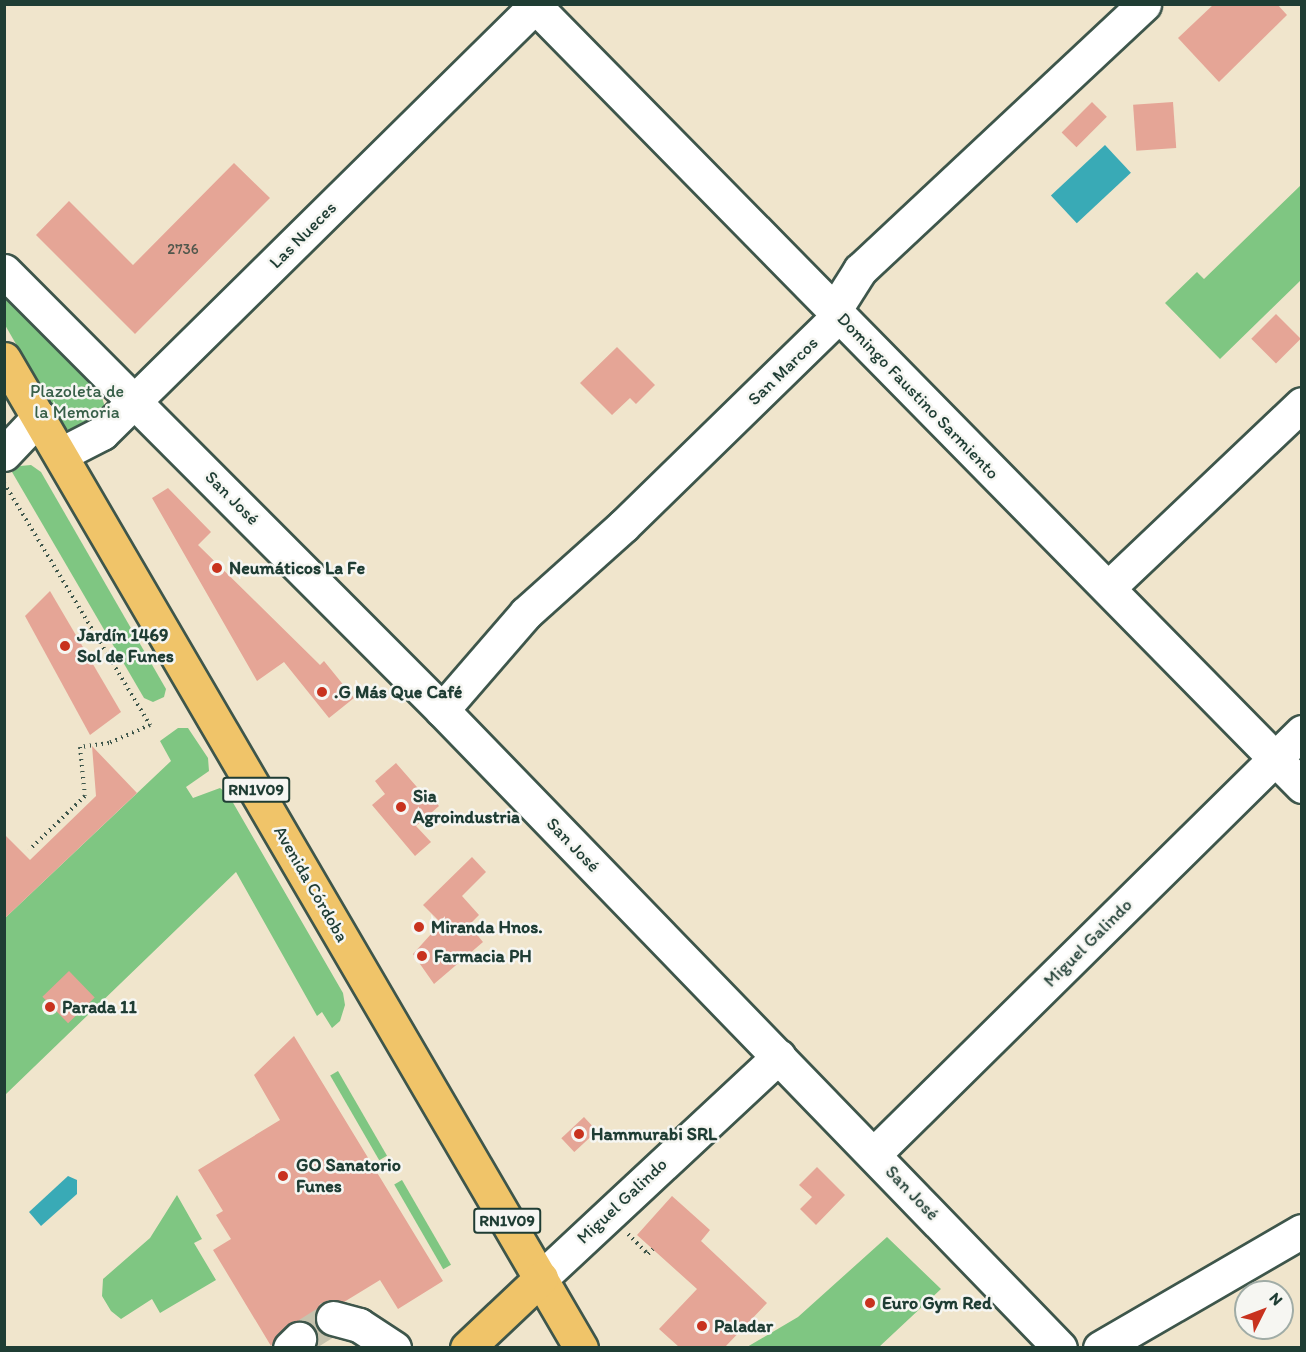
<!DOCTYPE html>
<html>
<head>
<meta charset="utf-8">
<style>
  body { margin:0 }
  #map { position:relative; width:1306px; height:1352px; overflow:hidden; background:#f0e5cc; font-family:Itim,sans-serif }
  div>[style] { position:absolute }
  .green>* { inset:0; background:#7fc682; transform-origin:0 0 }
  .water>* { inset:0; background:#39aab6; transform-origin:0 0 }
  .building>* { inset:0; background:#e5a596; transform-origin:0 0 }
  .minor-tunnel>* { height:33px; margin-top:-16.5px; transform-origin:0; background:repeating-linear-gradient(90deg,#c6c3ae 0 33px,transparent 0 49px) }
  .path>* { height:4px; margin-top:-2px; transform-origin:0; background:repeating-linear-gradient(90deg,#3e564b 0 1.5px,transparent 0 6px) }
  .roads { filter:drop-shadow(2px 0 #3e564b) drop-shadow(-2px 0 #3e564b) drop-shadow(0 2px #3e564b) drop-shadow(0 -2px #3e564b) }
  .minor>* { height:33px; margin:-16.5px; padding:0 16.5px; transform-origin:16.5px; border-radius:16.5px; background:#fff }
  .major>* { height:33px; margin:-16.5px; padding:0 16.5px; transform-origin:16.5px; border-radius:16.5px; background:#f0c469 }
  .dots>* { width:16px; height:16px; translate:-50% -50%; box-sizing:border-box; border:3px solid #f6f6f2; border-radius:50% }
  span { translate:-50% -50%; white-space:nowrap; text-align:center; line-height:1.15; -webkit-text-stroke:5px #f6f6f2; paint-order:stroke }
  .number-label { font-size:15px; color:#50574c }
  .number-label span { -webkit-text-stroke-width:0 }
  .shield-label span { padding:2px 4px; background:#f6f6f2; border:2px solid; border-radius:4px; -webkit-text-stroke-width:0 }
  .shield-label { font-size:16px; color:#1f3d34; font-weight:700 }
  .street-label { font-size:18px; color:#1f3d34 }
  .park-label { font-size:18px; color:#375f48 }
  .poi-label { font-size:18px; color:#1f3d34; font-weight:700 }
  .left { translate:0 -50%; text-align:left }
  .frame { position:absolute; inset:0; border:6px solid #1f3d34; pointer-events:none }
  .north { position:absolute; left:1234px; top:1280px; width:60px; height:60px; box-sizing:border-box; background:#f6f6f2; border:2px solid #a0aca6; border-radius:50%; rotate:48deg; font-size:16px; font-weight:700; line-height:24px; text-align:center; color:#1f3d34 }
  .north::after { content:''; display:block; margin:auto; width:21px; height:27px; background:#c8321e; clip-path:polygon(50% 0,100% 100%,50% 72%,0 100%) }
</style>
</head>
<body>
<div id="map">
  <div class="green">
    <div style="clip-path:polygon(1301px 185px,1301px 280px,1220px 359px,1165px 303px,1197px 272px,1204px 279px)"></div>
    <div style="clip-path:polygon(4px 295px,99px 389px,105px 407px,91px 424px,70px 431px,64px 427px,5px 325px)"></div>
    <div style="clip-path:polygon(31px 465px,41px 472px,166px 689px,164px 697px,153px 702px,144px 698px,12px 472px,20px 466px)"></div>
    <div style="clip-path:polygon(178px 728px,188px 728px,208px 758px,209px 771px,186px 787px,193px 798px,220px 788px,228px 794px,343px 993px,345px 1005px,340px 1021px,332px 1028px,322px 1012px,317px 1016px,236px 872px,5px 1095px,4px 919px,171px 761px,160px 741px)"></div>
    <div style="left:338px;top:1071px;width:98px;height:9px;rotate:60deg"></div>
    <div style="left:402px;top:1180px;width:98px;height:9px;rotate:60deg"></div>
    <div style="clip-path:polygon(177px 1195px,202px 1239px,194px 1243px,216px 1280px,160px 1313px,152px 1299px,121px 1319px,111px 1311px,102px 1296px,103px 1279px,150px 1238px)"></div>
    <div style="clip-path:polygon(887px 1237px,941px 1289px,879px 1347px,747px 1347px,798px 1317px)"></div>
  </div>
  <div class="water">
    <div style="left:1105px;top:145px;width:38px;height:74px;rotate:47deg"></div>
    <div style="clip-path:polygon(68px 1176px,77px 1180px,77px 1194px,41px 1226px,29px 1212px)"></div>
  </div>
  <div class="building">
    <div style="clip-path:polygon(1214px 4px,1277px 4px,1287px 15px,1219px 82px,1178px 38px)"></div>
    <div style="left:1092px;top:102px;width:21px;height:43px;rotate:45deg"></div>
    <div style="left:1173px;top:102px;width:46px;height:40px;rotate:86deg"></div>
    <div style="clip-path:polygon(234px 163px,270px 198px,135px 334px,36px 235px,69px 201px,133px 265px)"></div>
    <div style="left:1276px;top:314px;width:35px;height:35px;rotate:45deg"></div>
    <div style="clip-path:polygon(617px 347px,655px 385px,636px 404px,630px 398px,612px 415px,580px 383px)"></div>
    <div style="clip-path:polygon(168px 488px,211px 532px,198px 545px,320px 665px,324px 661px,354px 698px,329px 718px,284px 662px,257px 681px,152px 498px)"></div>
    <div style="clip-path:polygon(50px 591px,121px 712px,90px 735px,25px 616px)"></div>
    <div style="clip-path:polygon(92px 746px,137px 793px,4px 919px,4px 834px,30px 860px,96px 796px)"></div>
    <div style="clip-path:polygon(396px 763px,423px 794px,427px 791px,439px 806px,416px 826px,431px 842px,415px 856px,372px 805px,385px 794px,375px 781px)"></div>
    <div style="clip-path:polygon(472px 857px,486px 872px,462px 896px,479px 915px,469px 925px,483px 942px,434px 984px,413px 954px,441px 923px,423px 905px)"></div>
    <div style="left:69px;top:971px;width:37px;height:37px;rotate:46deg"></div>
    <div style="clip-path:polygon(294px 1036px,443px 1281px,398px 1309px,380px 1280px,344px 1302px,329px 1300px,320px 1304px,315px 1322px,321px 1332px,317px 1334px,304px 1321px,294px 1321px,277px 1335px,271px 1346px,213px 1250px,231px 1239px,216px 1215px,223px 1211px,198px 1170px,280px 1120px,254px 1075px)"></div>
    <div style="left:584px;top:1117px;width:19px;height:31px;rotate:47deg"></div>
    <div style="clip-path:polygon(817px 1167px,845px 1195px,816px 1225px,800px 1209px,812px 1197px,799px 1185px)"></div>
    <div style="clip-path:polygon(672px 1196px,710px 1230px,701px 1241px,767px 1303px,725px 1347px,679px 1347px,659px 1329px,697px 1289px,637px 1235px)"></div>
  </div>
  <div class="minor-tunnel">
    <div style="left:299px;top:1339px;width:40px;rotate:-32deg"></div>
  </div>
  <div class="path">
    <div style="left:4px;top:483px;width:283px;rotate:58.9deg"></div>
    <div style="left:150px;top:725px;width:45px;rotate:156.3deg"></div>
    <div style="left:109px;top:743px;width:29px;rotate:172deg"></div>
    <div style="left:80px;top:747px;width:49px;rotate:84.2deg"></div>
    <div style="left:85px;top:796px;width:78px;rotate:136deg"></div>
    <div style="left:628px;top:1234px;width:28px;rotate:45deg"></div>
    <div style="left:648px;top:1254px;width:7px;rotate:-45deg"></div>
  </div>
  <div class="roads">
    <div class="minor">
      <div style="left:535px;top:6px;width:1094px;rotate:45.48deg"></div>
      <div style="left:4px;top:271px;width:620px;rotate:45.07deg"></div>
      <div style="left:442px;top:710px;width:888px;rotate:45.91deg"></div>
      <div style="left:4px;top:454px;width:51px;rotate:-46.6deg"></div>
      <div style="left:61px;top:454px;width:46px;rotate:-27.1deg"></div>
      <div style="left:102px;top:433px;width:611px;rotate:-44.6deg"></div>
      <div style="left:1108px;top:588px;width:267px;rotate:-43.5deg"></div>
      <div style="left:442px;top:710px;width:128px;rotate:-49.1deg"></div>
      <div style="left:526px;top:613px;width:130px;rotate:-41.9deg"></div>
      <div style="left:623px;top:526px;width:295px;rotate:-44.3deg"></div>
      <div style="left:834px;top:320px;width:9px;rotate:-90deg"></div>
      <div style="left:834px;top:311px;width:49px;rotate:-57.6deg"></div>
      <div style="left:860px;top:270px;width:389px;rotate:-43.1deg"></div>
      <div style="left:874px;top:1154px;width:601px;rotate:-44.6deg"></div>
      <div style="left:541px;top:1278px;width:325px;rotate:-43deg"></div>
      <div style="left:333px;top:1318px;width:27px;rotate:15deg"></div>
      <div style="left:359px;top:1325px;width:42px;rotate:33.3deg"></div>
      <div style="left:290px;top:1348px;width:13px;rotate:-45deg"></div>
      <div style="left:1100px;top:1348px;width:233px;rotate:-30.1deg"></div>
    </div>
    <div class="major">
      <div style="left:4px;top:359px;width:1145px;rotate:59.74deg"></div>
      <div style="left:467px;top:1348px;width:102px;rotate:-43.4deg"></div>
    </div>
  </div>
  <div class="dots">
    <div style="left:217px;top:568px;background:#c8321e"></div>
    <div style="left:65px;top:646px;background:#c8321e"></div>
    <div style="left:322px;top:692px;background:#c8321e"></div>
    <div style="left:401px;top:807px;background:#c8321e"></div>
    <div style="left:419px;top:927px;background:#c8321e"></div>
    <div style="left:422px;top:956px;background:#c8321e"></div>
    <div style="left:50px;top:1007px;background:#c8321e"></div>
    <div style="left:579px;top:1134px;background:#c8321e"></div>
    <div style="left:283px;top:1176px;background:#c8321e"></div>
    <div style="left:870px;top:1303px;background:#c8321e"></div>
    <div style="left:702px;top:1326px;background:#c8321e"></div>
  </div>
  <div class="number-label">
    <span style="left:183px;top:250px">2736</span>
  </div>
  <div class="shield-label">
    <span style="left:256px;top:790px">RN1V09</span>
    <span style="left:507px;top:1221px">RN1V09</span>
  </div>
  <div class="street-label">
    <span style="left:303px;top:235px;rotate:-45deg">Las Nueces</span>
    <span style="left:783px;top:371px;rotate:-44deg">San Marcos</span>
    <span style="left:918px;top:396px;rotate:46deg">Domingo Faustino Sarmiento</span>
    <span style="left:232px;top:498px;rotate:45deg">San José</span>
    <span style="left:573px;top:845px;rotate:46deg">San José</span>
    <span style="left:311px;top:884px;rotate:60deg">Avenida Córdoba</span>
    <span style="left:1088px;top:943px;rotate:-45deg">Miguel Galindo</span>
    <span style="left:912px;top:1193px;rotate:46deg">San José</span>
    <span style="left:622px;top:1201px;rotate:-43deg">Miguel Galindo</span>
  </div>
  <div class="park-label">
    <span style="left:77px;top:402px">Plazoleta de<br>la Memoria</span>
  </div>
  <div class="poi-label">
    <span class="left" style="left:229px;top:568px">Neumáticos La Fe</span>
    <span class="left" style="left:77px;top:646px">Jardín 1469<br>Sol de Funes</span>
    <span class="left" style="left:334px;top:692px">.G Más Que Café</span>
    <span class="left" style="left:413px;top:807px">Sia<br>Agroindustria</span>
    <span class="left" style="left:431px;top:927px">Miranda Hnos.</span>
    <span class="left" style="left:434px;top:956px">Farmacia PH</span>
    <span class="left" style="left:62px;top:1007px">Parada 11</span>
    <span class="left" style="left:591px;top:1134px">Hammurabi SRL</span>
    <span class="left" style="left:296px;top:1176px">GO Sanatorio<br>Funes</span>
    <span class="left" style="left:882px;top:1303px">Euro Gym Red</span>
    <span class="left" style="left:714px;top:1326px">Paladar</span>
  </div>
  <div class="frame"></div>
  <div class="north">N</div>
</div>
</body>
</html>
